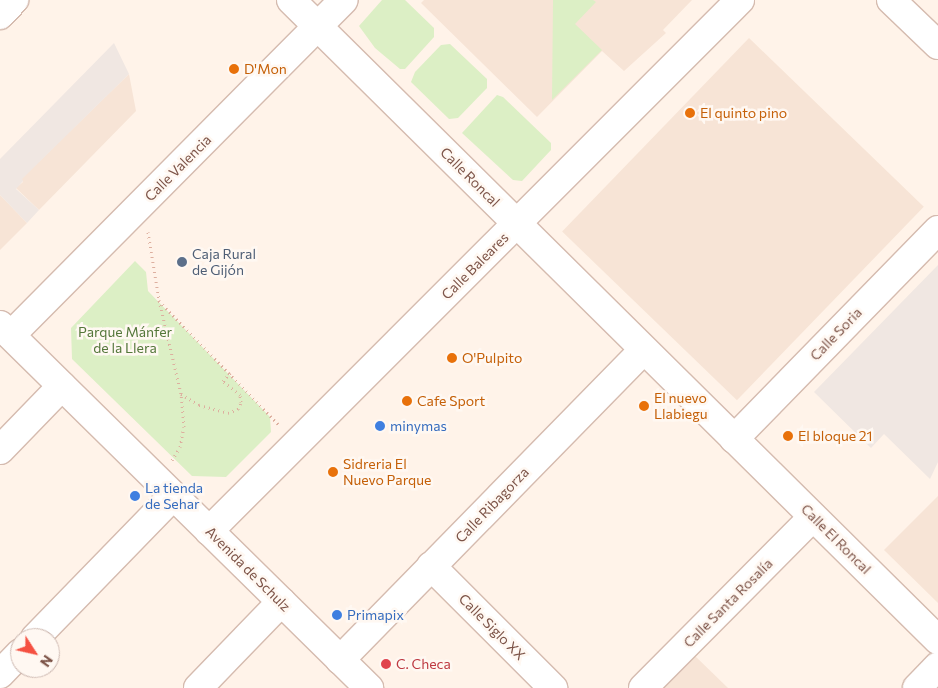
<!DOCTYPE html>
<html>
<head>
<meta charset="utf-8">
<style>
  body { margin:0 }
  #map { position:relative; width:938px; height:688px; overflow:hidden; background:#fff3e9; font-family:Commissioner,sans-serif }
  div>[style] { position:absolute }
  .residential>* { inset:0; background:#f7e4d6; transform-origin:0 0 }
  .industrial>* { inset:0; background:#f0e7e2 }
  .green>* { inset:0; background:#dcefc5 }
  .path>* { height:3px; margin-top:-1.5px; transform-origin:0; background:repeating-linear-gradient(90deg,#ddaf9f 0 1px,transparent 0 5px) }
  .roads { filter:drop-shadow(1px 0 #d5bbaf) drop-shadow(-1px 0 #d5bbaf) drop-shadow(0 1px #d5bbaf) drop-shadow(0 -1px #d5bbaf) }
  .minor>* { height:28px; margin:-14px; padding:0 14px; transform-origin:14px; border-radius:14px; background:#fff }
  .dots>* { width:14px; height:14px; translate:-50% -50%; box-sizing:border-box; border:2px solid #fff8f2; border-radius:50% }
  span { translate:-50% -50%; white-space:nowrap; text-align:center; line-height:1.15; -webkit-text-stroke:5px #fff8f2; paint-order:stroke }
  .food-label { font-size:14px; color:#c56008 }
  .left { translate:0 -50%; text-align:left }
  .street-label { font-size:14px; color:#7d5448 }
  .service-label { font-size:14px; color:#4e5e75 }
  .park-label { font-size:14px; color:#54773a }
  .shop-label { font-size:14px; color:#366cbe }
  .health-label { font-size:14px; color:#be3a42 }
  .north { position:absolute; left:10px; top:628px; width:50px; height:50px; box-sizing:border-box; background:#fff8f2; border:1px solid #cbb6ae; border-radius:50%; rotate:125deg; font-size:14px; font-weight:700; line-height:20px; text-align:center; color:#7d5448 }
  .north::after { content:''; display:block; margin:auto; width:18px; height:22px; background:#f55142; clip-path:polygon(50% 0,100% 100%,50% 72%,0 100%) }
</style>
</head>
<body>
<div id="map">
  <div class="residential">
    <div style="clip-path:polygon(424px 0,692px 0,663px 30px,666px 33px,624px 71px,602px 51px,537px 117px,421px 3px)"></div>
    <div style="left:749px;top:38px;width:243px;height:269px;rotate:44deg"></div>
    <div style="clip-path:polygon(129px 74px,136px 111px,39px 210px,16px 188px,23px 182px,21px 179px)"></div>
    <div style="clip-path:polygon(0 195px,27px 223px,0 250px)"></div>
    <div style="clip-path:polygon(938px 496px,938px 603px,884px 550px)"></div>
    <div style="clip-path:polygon(693px 654px,728px 688px,659px 688px)"></div>
  </div>
  <div class="industrial">
    <div style="clip-path:polygon(114px 43px,129px 74px,22px 179px,23px 181px,16px 189px,39px 210px,27px 223px,0 195px,0 159px)"></div>
    <div style="clip-path:polygon(938px 265px,938px 462px,930px 479px,884px 434px,871px 448px,814px 392px)"></div>
  </div>
  <div class="green">
    <div style="clip-path:polygon(382px 0,405px 0,434px 28px,434px 37px,405px 69px,400px 69px,375px 48px,359px 26px)"></div>
    <div style="clip-path:polygon(553px 0,593px 0,596px 2px,575px 24px,602px 50px,552px 100px)"></div>
    <div style="clip-path:polygon(450px 44px,487px 79px,487px 88px,458px 118px,449px 119px,411px 82px,415px 72px,441px 45px)"></div>
    <div style="clip-path:polygon(497px 95px,503px 97px,551px 143px,551px 150px,522px 181px,513px 180px,462px 133px)"></div>
    <div style="clip-path:polygon(135px 261px,146px 272px,148px 291px,270px 417px,271px 432px,226px 477px,192px 476px,72px 359px,71px 328px)"></div>
  </div>
  <div class="path">
    <div style="left:148px;top:232px;width:69px;rotate:80.8deg"></div>
    <div style="left:159px;top:300px;width:97px;rotate:76.8deg"></div>
    <div style="left:181px;top:394px;width:21px;rotate:31deg"></div>
    <div style="left:199px;top:405px;width:30px;rotate:15deg"></div>
    <div style="left:228px;top:413px;width:11px;rotate:-22deg"></div>
    <div style="left:238px;top:409px;width:8px;rotate:-67deg"></div>
    <div style="left:241px;top:402px;width:7px;rotate:-98deg"></div>
    <div style="left:240px;top:395px;width:22px;rotate:-141deg"></div>
    <div style="left:223px;top:381px;width:11px;rotate:-49deg"></div>
    <div style="left:159px;top:301px;width:174px;rotate:45.9deg"></div>
    <div style="left:172px;top:460px;width:15px;rotate:-58deg"></div>
    <div style="left:180px;top:447px;width:20px;rotate:-79deg"></div>
    <div style="left:184px;top:427px;width:33px;rotate:-95deg"></div>
  </div>
  <div class="roads">
    <div class="minor">
      <div style="left:291px;top:0;width:910px;rotate:44.69deg"></div>
      <div style="left:891px;top:0;width:65px;rotate:43.8deg"></div>
      <div style="left:0;top:15px;width:21px;rotate:-47deg"></div>
      <div style="left:0;top:325px;width:518px;rotate:44.53deg"></div>
      <div style="left:11px;top:335px;width:472px;rotate:-45.2deg"></div>
      <div style="left:734px;top:439px;width:292px;rotate:-45.7deg"></div>
      <div style="left:0;top:450px;width:89px;rotate:-45.9deg"></div>
      <div style="left:209px;top:531px;width:751px;rotate:-45deg"></div>
      <div style="left:431px;top:566px;width:173px;rotate:45deg"></div>
      <div style="left:35px;top:638px;width:198px;rotate:-45.8deg"></div>
      <div style="left:340px;top:660px;width:434px;rotate:-45.6deg"></div>
      <div style="left:0;top:674px;width:29px;rotate:-46deg"></div>
      <div style="left:198px;top:688px;width:120px;rotate:-46deg"></div>
      <div style="left:643px;top:688px;width:241px;rotate:-45.2deg"></div>
      <div style="left:917px;top:688px;width:30px;rotate:-46deg"></div>
    </div>
  </div>
  <div class="dots">
    <div style="left:234px;top:69px;background:#e8710a"></div>
    <div style="left:690px;top:113px;background:#e8710a"></div>
    <div style="left:182px;top:262px;background:#5c6f8a"></div>
    <div style="left:452px;top:358px;background:#e8710a"></div>
    <div style="left:407px;top:401px;background:#e8710a"></div>
    <div style="left:644px;top:406px;background:#e8710a"></div>
    <div style="left:380px;top:426px;background:#3f7fe0"></div>
    <div style="left:788px;top:436px;background:#e8710a"></div>
    <div style="left:333px;top:472px;background:#e8710a"></div>
    <div style="left:135px;top:496px;background:#3f7fe0"></div>
    <div style="left:337px;top:615px;background:#3f7fe0"></div>
    <div style="left:386px;top:664px;background:#e0444e"></div>
  </div>
  <div class="food-label">
    <span class="left" style="left:244px;top:69px">D'Mon</span>
    <span class="left" style="left:700px;top:113px">El quinto pino</span>
    <span class="left" style="left:462px;top:358px">O'Pulpito</span>
    <span class="left" style="left:654px;top:406px">El nuevo<br>Llabiegu</span>
    <span class="left" style="left:417px;top:401px">Cafe Sport</span>
    <span class="left" style="left:798px;top:436px">El bloque 21</span>
    <span class="left" style="left:343px;top:472px">Sidreria El<br>Nuevo Parque</span>
  </div>
  <div class="street-label">
    <span style="left:178px;top:168px;rotate:-45deg">Calle Valencia</span>
    <span style="left:470px;top:177px;rotate:45deg">Calle Roncal</span>
    <span style="left:475px;top:266px;rotate:-45deg">Calle Baleares</span>
    <span style="left:836px;top:334px;rotate:-46deg">Calle Soria</span>
    <span style="left:492px;top:505px;rotate:-46deg">Calle Ribagorza</span>
    <span style="left:836px;top:539px;rotate:45deg">Calle El Roncal</span>
    <span style="left:248px;top:569px;rotate:45deg">Avenida de Schulz</span>
    <span style="left:728px;top:603px;rotate:-45deg">Calle Santa Rosalía</span>
    <span style="left:492px;top:627px;rotate:45deg">Calle Siglo XX</span>
  </div>
  <div class="service-label">
    <span class="left" style="left:192px;top:262px">Caja Rural<br>de Gijón</span>
  </div>
  <div class="park-label">
    <span style="left:125px;top:340px">Parque Mánfer<br>de la Llera</span>
  </div>
  <div class="shop-label">
    <span class="left" style="left:390px;top:426px">minymas</span>
    <span class="left" style="left:145px;top:496px">La tienda<br>de Sehar</span>
    <span class="left" style="left:347px;top:615px">Primapix</span>
  </div>
  <div class="health-label">
    <span class="left" style="left:396px;top:664px">C. Checa</span>
  </div>
  <div class="north">N</div>
</div>
</body>
</html>
